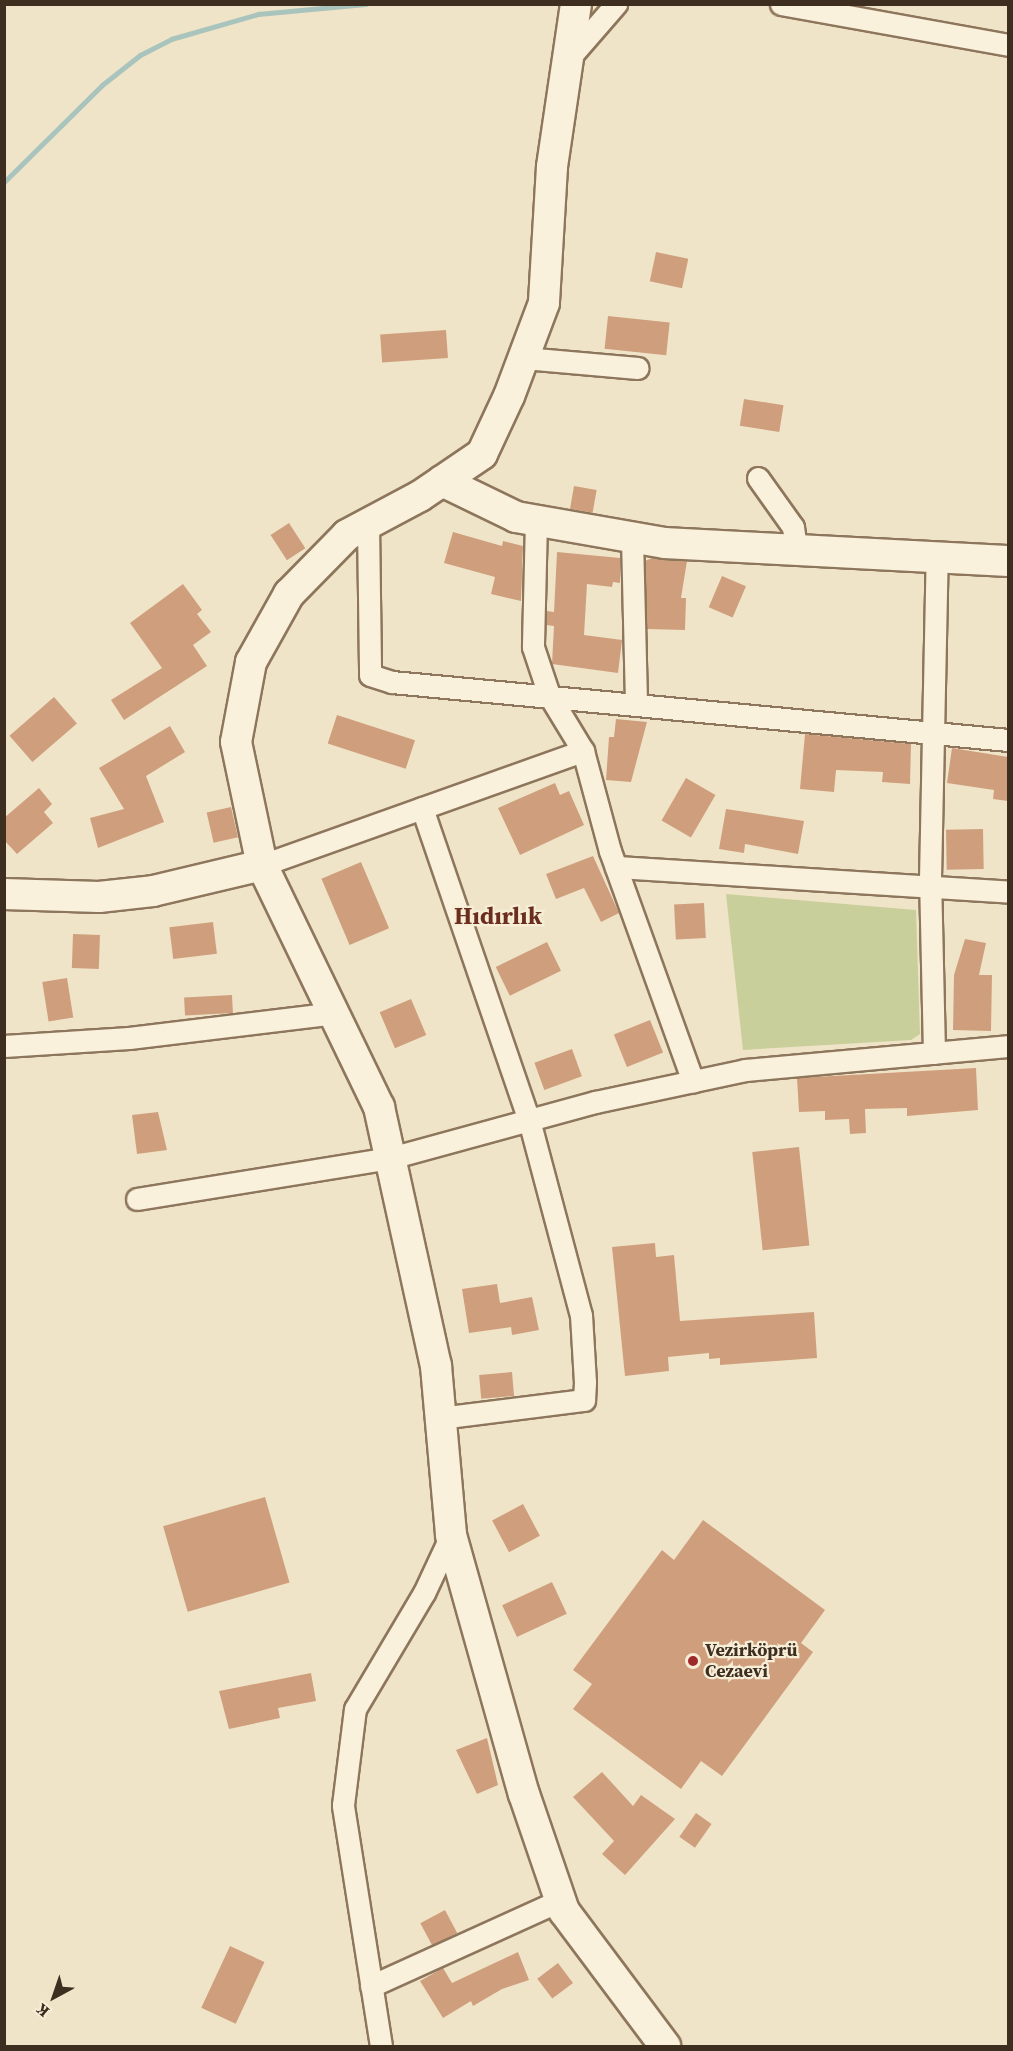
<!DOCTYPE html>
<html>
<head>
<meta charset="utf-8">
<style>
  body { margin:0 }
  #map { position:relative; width:1013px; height:2051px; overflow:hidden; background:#f0e4c8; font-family:"Source Serif 4",serif }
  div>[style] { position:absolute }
  .green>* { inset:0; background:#c9cf9b }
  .stream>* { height:5px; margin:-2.5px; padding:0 2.5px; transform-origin:2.5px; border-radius:2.5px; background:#a9c4bc }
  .building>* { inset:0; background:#cf9f7d; transform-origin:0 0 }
  .roads { filter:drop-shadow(2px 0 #8d765c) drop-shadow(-2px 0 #8d765c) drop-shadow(0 2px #8d765c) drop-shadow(0 -2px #8d765c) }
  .street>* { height:21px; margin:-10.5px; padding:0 10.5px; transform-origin:10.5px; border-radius:10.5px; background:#faf1dc }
  .secondary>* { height:30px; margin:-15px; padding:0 15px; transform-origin:15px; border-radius:15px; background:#faf1dc }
  .dots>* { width:16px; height:16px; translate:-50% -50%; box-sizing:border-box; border:3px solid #f7eed8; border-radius:50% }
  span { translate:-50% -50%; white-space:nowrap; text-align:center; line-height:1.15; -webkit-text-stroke:4.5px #f7eed8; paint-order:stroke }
  .poi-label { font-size:18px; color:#3d2e20; font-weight:700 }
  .left { translate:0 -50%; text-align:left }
  .district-label { font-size:24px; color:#6b2e1e; font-weight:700 }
  .frame { position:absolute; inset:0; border:6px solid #3d2e20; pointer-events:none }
  .north { position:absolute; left:24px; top:1967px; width:60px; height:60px; -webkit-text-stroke:4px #f7eed8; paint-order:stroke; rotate:220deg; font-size:16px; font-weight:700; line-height:24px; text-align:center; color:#3d2e20 }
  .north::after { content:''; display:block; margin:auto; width:21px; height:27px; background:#3d2e20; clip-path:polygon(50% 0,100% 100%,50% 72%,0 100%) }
</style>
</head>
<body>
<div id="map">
  <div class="green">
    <div style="clip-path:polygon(726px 894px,916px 910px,920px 1034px,911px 1040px,743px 1050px)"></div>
  </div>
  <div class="stream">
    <div style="left:4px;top:182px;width:138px;rotate:-44.7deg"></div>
    <div style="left:102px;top:85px;width:48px;rotate:-38.3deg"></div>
    <div style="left:140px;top:55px;width:35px;rotate:-27deg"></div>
    <div style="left:171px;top:39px;width:91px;rotate:-16deg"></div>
    <div style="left:258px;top:14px;width:108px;rotate:-5.3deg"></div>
  </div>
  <div class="building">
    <div style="left:656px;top:252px;width:33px;height:30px;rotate:12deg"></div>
    <div style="left:608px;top:316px;width:62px;height:33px;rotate:6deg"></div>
    <div style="left:446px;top:330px;width:28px;height:66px;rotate:86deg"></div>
    <div style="left:744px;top:399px;width:40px;height:27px;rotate:9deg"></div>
    <div style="left:574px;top:486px;width:23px;height:23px;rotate:10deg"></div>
    <div style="left:289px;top:523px;width:30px;height:22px;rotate:57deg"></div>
    <div style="clip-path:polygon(453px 532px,502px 546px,503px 541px,523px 546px,521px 601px,491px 594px,495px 577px,444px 563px)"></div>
    <div style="clip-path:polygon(557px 552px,620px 558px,620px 583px,613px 582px,612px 587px,587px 584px,584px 635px,622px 640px,618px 673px,552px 664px,554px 626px,546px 625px,547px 611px,554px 612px)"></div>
    <div style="clip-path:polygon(652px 558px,687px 561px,681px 598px,686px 598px,685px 630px,647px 629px,645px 561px)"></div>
    <div style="left:722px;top:576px;width:26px;height:34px;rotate:23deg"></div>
    <div style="clip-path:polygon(183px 584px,202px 610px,197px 614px,211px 632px,193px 645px,207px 666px,124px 720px,111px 700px,162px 668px,130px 623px)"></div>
    <div style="left:54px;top:697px;width:35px;height:59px;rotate:49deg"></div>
    <div style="left:337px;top:715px;width:82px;height:30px;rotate:18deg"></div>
    <div style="clip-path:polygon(616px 719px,647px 722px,631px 782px,606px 780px,609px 737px,614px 737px)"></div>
    <div style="clip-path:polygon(170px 726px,185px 752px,146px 776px,164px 822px,98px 848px,90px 818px,124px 809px,99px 768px)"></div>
    <div style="clip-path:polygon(805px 734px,911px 744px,910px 784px,882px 782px,883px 772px,836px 770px,834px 792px,800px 789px)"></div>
    <div style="clip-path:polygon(952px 748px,1008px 757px,1008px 801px,993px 799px,994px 790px,947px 783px)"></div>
    <div style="left:686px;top:778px;width:34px;height:49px;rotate:30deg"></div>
    <div style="clip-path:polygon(555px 783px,560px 795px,569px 791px,584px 825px,520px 855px,498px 808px)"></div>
    <div style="clip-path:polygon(39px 788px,52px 804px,44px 812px,53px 823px,17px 854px,4px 840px,4px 818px)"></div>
    <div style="left:231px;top:807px;width:31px;height:25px;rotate:77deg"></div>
    <div style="clip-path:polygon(726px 809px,804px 821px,798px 854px,745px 844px,744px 853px,719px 849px)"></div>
    <div style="left:983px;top:829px;width:40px;height:37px;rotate:89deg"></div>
    <div style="clip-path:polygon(593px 856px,619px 913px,601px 922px,584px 888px,556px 899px,546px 874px)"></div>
    <div style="left:361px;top:862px;width:72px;height:43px;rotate:67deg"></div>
    <div style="left:704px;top:903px;width:35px;height:30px;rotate:87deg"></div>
    <div style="left:213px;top:922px;width:32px;height:44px;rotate:83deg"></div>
    <div style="left:73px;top:934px;width:27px;height:34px;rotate:2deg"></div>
    <div style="clip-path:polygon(965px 939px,986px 943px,979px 975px,992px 975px,991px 1031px,953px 1030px,954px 975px)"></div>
    <div style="left:547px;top:942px;width:32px;height:57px;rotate:64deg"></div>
    <div style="left:67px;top:978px;width:40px;height:25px;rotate:81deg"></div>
    <div style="left:232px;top:995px;width:18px;height:48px;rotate:87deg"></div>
    <div style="left:411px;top:999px;width:39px;height:34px;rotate:67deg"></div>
    <div style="left:650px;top:1020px;width:35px;height:39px;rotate:68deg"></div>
    <div style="left:572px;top:1049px;width:29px;height:40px;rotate:70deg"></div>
    <div style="clip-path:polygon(976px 1068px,978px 1110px,907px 1116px,907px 1108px,865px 1109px,866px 1133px,850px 1134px,849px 1119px,825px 1120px,825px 1111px,799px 1112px,797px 1078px)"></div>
    <div style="clip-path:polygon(158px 1112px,167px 1150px,137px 1154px,132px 1115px)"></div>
    <div style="left:799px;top:1147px;width:99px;height:47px;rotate:84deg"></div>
    <div style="clip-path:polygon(655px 1243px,656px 1257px,674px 1255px,680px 1321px,814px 1312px,817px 1358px,720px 1365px,720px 1358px,709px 1359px,709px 1353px,668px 1357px,669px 1371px,625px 1376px,612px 1247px)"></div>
    <div style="clip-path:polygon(497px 1284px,500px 1303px,532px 1297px,539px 1330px,512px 1335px,511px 1327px,469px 1333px,462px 1289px)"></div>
    <div style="left:512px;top:1372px;width:24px;height:33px;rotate:85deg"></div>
    <div style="left:265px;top:1497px;width:89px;height:106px;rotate:74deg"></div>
    <div style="left:523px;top:1504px;width:36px;height:35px;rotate:62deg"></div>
    <div style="clip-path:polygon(703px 1520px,825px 1610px,801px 1643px,813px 1652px,722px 1776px,701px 1761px,681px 1789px,573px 1709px,592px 1684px,573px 1670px,662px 1550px,674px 1560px)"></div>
    <div style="left:552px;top:1582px;width:35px;height:55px;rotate:65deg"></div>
    <div style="clip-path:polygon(311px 1673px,316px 1701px,278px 1708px,280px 1718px,229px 1729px,219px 1691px)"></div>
    <div style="clip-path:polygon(487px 1738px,498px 1785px,477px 1794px,456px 1750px)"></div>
    <div style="clip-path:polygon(602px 1772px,633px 1806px,641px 1795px,675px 1819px,625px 1875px,602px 1854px,614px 1841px,573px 1797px)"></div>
    <div style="left:696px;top:1813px;width:19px;height:29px;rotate:35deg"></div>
    <div style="left:445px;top:1910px;width:26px;height:28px;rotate:62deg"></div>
    <div style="left:230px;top:1946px;width:38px;height:68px;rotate:25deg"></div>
    <div style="clip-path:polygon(518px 1952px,529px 1980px,502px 1989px,473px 2006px,471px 2001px,443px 2018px,420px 1981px,443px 1968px,452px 1983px)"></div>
    <div style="left:558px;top:1963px;width:25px;height:26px;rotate:53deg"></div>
  </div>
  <div class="roads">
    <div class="street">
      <div style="left:781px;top:4px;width:231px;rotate:10.2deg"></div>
      <div style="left:569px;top:58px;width:72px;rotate:-49deg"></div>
      <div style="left:524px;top:358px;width:114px;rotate:5deg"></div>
      <div style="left:758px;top:478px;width:60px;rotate:54.5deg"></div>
      <div style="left:793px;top:527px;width:22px;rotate:82deg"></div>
      <div style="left:536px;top:521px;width:126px;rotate:91.4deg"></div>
      <div style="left:533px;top:647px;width:51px;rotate:71.6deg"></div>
      <div style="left:549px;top:695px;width:66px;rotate:58.7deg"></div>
      <div style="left:583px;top:751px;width:104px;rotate:74.9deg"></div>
      <div style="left:610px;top:851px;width:245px;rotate:70.2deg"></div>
      <div style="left:368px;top:524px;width:151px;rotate:89.2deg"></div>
      <div style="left:370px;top:675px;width:23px;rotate:18deg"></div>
      <div style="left:392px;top:682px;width:619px;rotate:5.38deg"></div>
      <div style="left:632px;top:538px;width:166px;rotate:88.6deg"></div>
      <div style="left:422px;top:808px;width:330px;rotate:71.1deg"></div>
      <div style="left:529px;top:1120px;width:202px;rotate:75.1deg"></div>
      <div style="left:581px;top:1315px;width:67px;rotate:86.6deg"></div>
      <div style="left:585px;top:1382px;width:18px;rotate:93deg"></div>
      <div style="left:584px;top:1400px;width:145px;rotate:172.9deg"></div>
      <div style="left:262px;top:865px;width:341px;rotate:-19.6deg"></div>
      <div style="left:616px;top:867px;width:393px;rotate:3.6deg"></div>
      <div style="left:4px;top:1046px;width:125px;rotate:-3.7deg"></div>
      <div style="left:129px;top:1038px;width:208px;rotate:-6.9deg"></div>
      <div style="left:934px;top:1053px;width:175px;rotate:-91.3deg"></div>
      <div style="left:930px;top:878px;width:323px;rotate:-88.8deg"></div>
      <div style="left:137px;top:1199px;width:256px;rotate:-9.2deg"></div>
      <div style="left:390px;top:1158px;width:213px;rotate:-15.3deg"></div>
      <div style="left:595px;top:1102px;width:153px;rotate:-12deg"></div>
      <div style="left:745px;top:1070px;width:264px;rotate:-5.2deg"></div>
      <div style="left:371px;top:1986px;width:209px;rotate:-24.4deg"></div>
      <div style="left:381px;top:2046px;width:244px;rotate:-99deg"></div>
      <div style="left:343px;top:1805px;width:97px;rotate:-82.9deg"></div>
      <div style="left:355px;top:1709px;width:135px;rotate:-59.3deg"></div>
      <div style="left:424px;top:1593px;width:64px;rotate:-65deg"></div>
    </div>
    <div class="secondary">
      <div style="left:576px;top:4px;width:165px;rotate:98.4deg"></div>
      <div style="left:552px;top:167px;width:136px;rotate:93.4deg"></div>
      <div style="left:544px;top:303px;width:99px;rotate:110.6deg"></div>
      <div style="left:509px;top:396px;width:64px;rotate:115deg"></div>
      <div style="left:482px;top:454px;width:75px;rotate:145.9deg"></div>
      <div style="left:420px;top:496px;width:83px;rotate:151.9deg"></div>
      <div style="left:347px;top:535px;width:83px;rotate:134.5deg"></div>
      <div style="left:289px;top:594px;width:78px;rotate:119.2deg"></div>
      <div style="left:251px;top:662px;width:81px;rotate:100.6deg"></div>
      <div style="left:236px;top:742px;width:126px;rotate:78.1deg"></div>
      <div style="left:262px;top:865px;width:269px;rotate:64.2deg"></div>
      <div style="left:379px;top:1107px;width:265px;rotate:77.6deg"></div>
      <div style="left:436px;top:1366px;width:170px;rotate:84.9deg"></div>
      <div style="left:451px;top:1535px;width:269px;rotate:74.3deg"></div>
      <div style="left:524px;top:1794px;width:124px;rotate:71.1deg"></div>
      <div style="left:564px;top:1911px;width:169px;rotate:53.2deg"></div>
      <div style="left:442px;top:481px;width:82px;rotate:25.9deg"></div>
      <div style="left:516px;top:517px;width:151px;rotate:9.9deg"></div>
      <div style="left:665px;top:543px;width:343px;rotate:3deg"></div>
      <div style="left:4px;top:894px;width:95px;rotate:1.8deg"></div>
      <div style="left:99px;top:897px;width:54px;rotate:-6.3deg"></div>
      <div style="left:153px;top:891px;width:112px;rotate:-13.4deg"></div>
    </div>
  </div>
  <div class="dots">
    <div style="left:693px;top:1661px;background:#9e2a2b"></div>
  </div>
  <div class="poi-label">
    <span class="left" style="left:705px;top:1661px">Vezirköprü<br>Cezaevi</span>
  </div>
  <div class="district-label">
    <span style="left:498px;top:916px">Hıdırlık</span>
  </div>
  <div class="frame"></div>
  <div class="north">K</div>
</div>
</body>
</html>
